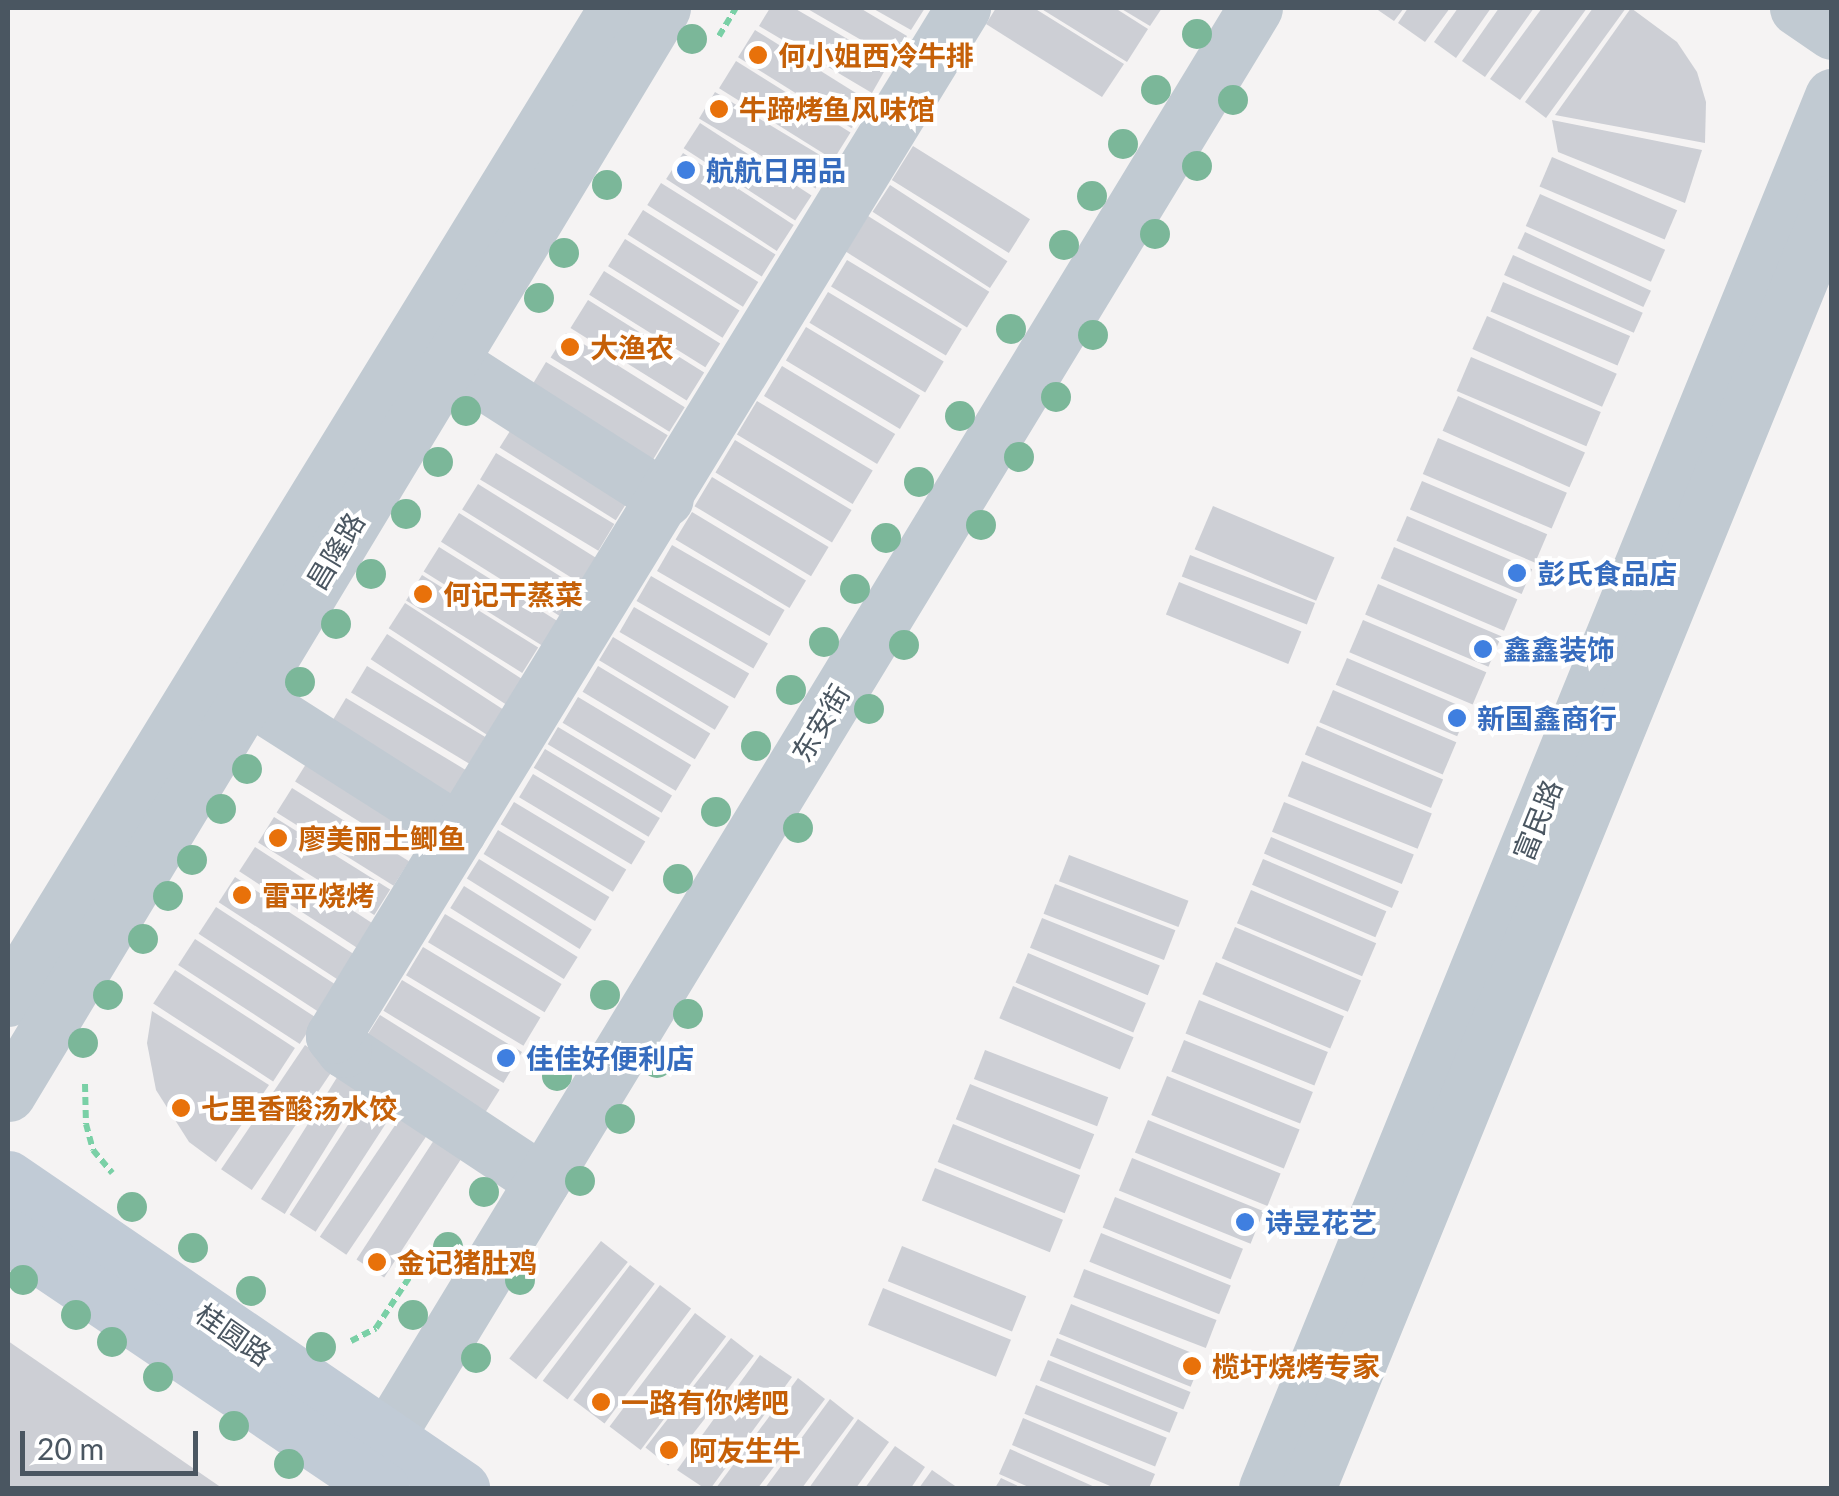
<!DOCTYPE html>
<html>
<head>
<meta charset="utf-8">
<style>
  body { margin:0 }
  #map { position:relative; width:1839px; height:1496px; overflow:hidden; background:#f5f3f3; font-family:Lato,"Noto Sans SC",sans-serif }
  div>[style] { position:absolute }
  .building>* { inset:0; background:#cdcfd5; transform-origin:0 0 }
  .path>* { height:6px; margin-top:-3px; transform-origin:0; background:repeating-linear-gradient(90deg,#7ad0a6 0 8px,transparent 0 13px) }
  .minor>* { height:55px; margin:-27.5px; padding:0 27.5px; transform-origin:27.5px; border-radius:27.5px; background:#c1cad2 }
  .tertiary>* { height:55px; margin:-27.5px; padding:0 27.5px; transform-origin:27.5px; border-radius:27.5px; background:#c1cad2 }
  .secondary>* { height:55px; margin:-27.5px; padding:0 27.5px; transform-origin:27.5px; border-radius:27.5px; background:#c1cbd6 }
  .trees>* { width:30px; height:30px; margin:-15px; border-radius:50%; background:#7bb799 }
  .dots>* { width:28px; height:28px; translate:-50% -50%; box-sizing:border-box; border:5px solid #fff; border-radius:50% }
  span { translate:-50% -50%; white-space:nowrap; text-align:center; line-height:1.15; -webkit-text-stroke:8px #fff; paint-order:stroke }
  .food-label { font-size:28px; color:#c56008; font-weight:700 }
  .left { translate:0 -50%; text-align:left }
  .shop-label { font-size:28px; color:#366cbe; font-weight:700 }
  .street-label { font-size:28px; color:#4a5661 }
  .frame { position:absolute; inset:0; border:10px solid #4a5661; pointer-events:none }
  .scale { position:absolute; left:20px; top:1431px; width:178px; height:45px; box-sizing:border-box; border:5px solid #4a5661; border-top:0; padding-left:12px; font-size:30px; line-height:35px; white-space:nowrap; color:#4a5661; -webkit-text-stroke:8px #fff; paint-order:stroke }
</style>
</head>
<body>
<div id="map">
  <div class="building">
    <div style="clip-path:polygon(770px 8px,794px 8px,889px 63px,872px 93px,759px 26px)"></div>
    <div style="clip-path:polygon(806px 8px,860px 8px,907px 36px,894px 59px)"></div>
    <div style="clip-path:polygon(872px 8px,925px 8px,911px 30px)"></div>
    <div style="clip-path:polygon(996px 8px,1034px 8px,1124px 64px,1102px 97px,986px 24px)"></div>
    <div style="clip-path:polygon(1040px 8px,1115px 8px,1148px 29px,1127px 62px)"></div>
    <div style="clip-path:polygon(1120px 8px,1162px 8px,1150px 26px)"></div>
    <div style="clip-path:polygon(1375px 8px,1404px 8px,1394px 21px)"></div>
    <div style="clip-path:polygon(1408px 8px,1450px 8px,1425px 42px,1398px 23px)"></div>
    <div style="clip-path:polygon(1458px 8px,1491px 8px,1456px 58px,1434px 42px)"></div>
    <div style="clip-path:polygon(1499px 8px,1534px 8px,1485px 77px,1462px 61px)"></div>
    <div style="clip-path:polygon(1542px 8px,1587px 8px,1520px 100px,1490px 79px)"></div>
    <div style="clip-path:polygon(1593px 8px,1626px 8px,1546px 118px,1525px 102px)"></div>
    <div style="clip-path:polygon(1631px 8px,1677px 42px,1697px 72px,1706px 102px,1705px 143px,1555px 115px)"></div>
    <div style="left:755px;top:30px;width:134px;height:32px;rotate:32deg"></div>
    <div style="left:736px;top:61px;width:135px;height:32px;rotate:32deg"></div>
    <div style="left:715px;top:92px;width:136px;height:31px;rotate:31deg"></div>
    <div style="clip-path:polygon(1552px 120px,1702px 150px,1685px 203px,1558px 152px)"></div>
    <div style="left:700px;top:123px;width:133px;height:30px;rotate:33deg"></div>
    <div style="left:913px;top:146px;width:138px;height:40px;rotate:32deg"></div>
    <div style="left:683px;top:153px;width:132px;height:31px;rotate:33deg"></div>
    <div style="left:1552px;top:157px;width:136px;height:32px;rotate:23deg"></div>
    <div style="left:661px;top:183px;width:135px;height:26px;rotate:32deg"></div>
    <div style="left:890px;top:185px;width:140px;height:32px;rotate:33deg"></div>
    <div style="left:1540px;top:194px;width:137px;height:35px;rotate:24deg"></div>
    <div style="left:643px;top:210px;width:136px;height:29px;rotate:32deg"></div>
    <div style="left:868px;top:216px;width:143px;height:42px;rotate:32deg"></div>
    <div style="left:1525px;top:232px;width:139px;height:18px;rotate:25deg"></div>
    <div style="left:625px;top:239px;width:135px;height:32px;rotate:32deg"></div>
    <div style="left:1513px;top:255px;width:142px;height:22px;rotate:24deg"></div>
    <div style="left:847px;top:260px;width:134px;height:31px;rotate:31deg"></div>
    <div style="left:604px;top:271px;width:137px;height:28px;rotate:32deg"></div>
    <div style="left:1503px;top:282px;width:138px;height:32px;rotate:23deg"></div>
    <div style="left:828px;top:292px;width:135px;height:36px;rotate:31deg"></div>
    <div style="left:588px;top:300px;width:137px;height:33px;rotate:32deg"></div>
    <div style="left:1487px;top:316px;width:142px;height:36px;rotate:24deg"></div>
    <div style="left:806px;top:327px;width:133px;height:39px;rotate:31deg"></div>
    <div style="left:566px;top:333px;width:140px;height:29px;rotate:32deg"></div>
    <div style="left:1471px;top:357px;width:141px;height:37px;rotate:23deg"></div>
    <div style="left:546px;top:362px;width:142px;height:33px;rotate:31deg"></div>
    <div style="left:782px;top:366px;width:132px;height:35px;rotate:31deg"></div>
    <div style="left:1458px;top:396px;width:139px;height:38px;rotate:24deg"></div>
    <div style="left:757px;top:401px;width:135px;height:39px;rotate:31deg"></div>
    <div style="left:515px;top:423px;width:137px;height:29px;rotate:32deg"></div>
    <div style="left:1438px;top:438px;width:140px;height:39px;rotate:23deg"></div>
    <div style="left:735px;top:440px;width:136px;height:38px;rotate:31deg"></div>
    <div style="left:496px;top:453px;width:138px;height:31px;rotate:31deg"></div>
    <div style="left:712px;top:477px;width:136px;height:34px;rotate:31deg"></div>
    <div style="left:1422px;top:481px;width:136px;height:31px;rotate:23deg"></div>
    <div style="left:478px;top:484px;width:139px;height:30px;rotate:32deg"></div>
    <div style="left:1213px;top:506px;width:132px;height:47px;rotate:23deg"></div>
    <div style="left:692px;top:512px;width:133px;height:32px;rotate:31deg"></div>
    <div style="left:459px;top:513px;width:141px;height:34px;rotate:32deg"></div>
    <div style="left:1407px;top:516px;width:136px;height:27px;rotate:23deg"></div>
    <div style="left:672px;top:545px;width:130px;height:30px;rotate:30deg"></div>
    <div style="left:439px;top:547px;width:141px;height:29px;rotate:32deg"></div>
    <div style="left:1394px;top:547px;width:134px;height:34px;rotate:23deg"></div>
    <div style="left:1190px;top:555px;width:134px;height:23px;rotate:21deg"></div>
    <div style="left:422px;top:575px;width:137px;height:30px;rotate:32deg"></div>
    <div style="left:651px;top:576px;width:135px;height:29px;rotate:30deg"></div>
    <div style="left:1179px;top:582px;width:132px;height:35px;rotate:22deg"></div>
    <div style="left:1378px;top:584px;width:134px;height:33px;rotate:23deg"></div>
    <div style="left:405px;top:603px;width:140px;height:30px;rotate:33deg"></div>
    <div style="left:634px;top:607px;width:133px;height:29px;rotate:30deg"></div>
    <div style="left:1363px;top:620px;width:134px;height:35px;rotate:23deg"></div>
    <div style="left:387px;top:634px;width:140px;height:30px;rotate:33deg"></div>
    <div style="left:613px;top:637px;width:135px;height:27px;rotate:31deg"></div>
    <div style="left:1347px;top:658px;width:132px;height:29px;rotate:23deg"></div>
    <div style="left:367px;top:666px;width:138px;height:31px;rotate:31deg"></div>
    <div style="left:598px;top:666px;width:131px;height:30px;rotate:31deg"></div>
    <div style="left:1333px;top:690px;width:134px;height:35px;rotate:23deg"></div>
    <div style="left:578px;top:697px;width:132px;height:30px;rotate:31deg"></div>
    <div style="left:346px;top:698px;width:142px;height:34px;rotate:31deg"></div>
    <div style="left:1317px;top:726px;width:137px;height:31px;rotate:23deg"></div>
    <div style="left:558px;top:727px;width:133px;height:20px;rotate:31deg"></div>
    <div style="left:545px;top:749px;width:134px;height:22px;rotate:31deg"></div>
    <div style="left:311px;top:756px;width:138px;height:30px;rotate:32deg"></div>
    <div style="left:1302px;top:761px;width:140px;height:38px;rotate:22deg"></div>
    <div style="left:533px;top:774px;width:131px;height:27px;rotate:31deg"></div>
    <div style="left:292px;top:788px;width:138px;height:29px;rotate:32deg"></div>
    <div style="left:514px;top:802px;width:131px;height:26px;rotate:31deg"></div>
    <div style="left:1284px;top:802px;width:140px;height:32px;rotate:22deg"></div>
    <div style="left:274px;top:817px;width:137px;height:30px;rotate:32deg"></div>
    <div style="left:498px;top:830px;width:130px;height:28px;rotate:31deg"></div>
    <div style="left:1271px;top:837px;width:139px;height:18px;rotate:23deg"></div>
    <div style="left:255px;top:847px;width:140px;height:29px;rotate:33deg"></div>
    <div style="left:1069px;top:855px;width:128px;height:28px;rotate:21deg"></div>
    <div style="left:479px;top:859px;width:133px;height:23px;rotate:32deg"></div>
    <div style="left:1263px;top:859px;width:134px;height:28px;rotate:23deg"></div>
    <div style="left:235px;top:877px;width:141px;height:30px;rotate:33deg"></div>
    <div style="left:1055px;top:884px;width:129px;height:32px;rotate:21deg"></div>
    <div style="left:464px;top:886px;width:134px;height:26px;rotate:32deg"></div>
    <div style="left:1251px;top:890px;width:136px;height:36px;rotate:23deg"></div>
    <div style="left:216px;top:907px;width:142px;height:32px;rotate:33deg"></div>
    <div style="left:445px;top:914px;width:136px;height:33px;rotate:31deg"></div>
    <div style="left:1042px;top:918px;width:127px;height:32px;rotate:22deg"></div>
    <div style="left:1235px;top:927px;width:137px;height:34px;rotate:23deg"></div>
    <div style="left:195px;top:939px;width:145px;height:31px;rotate:33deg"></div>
    <div style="left:423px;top:947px;width:137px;height:33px;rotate:31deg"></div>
    <div style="left:1028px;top:953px;width:128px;height:32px;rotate:23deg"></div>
    <div style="left:1216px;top:962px;width:139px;height:35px;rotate:23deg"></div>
    <div style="left:175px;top:970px;width:143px;height:40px;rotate:33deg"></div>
    <div style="left:402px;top:980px;width:140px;height:36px;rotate:31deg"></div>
    <div style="left:1013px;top:986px;width:131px;height:35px;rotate:23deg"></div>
    <div style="left:1199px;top:1000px;width:139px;height:36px;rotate:22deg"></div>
    <div style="clip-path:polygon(152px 1011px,269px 1085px,216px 1162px,189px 1142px,156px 1090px,147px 1043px)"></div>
    <div style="left:380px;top:1015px;width:141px;height:34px;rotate:32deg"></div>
    <div style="left:1184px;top:1040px;width:139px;height:34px;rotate:22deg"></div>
    <div style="left:305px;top:1045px;width:37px;height:150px;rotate:34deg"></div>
    <div style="left:985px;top:1050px;width:132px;height:31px;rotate:21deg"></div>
    <div style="left:341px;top:1071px;width:28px;height:151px;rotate:32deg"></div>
    <div style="left:1167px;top:1076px;width:143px;height:42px;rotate:22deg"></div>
    <div style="left:970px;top:1084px;width:134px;height:38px;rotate:22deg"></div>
    <div style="left:368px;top:1094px;width:31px;height:144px;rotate:33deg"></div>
    <div style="left:402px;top:1115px;width:32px;height:147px;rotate:34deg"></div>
    <div style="left:1148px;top:1120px;width:143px;height:35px;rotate:22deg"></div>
    <div style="left:953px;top:1124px;width:137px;height:41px;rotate:22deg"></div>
    <div style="left:436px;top:1137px;width:33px;height:146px;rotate:33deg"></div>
    <div style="left:1132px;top:1158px;width:142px;height:35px;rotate:22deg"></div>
    <div style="left:935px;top:1168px;width:138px;height:35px;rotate:22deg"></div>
    <div style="left:1115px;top:1197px;width:138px;height:33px;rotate:22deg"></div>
    <div style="left:1101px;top:1233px;width:140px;height:31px;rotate:22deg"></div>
    <div style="left:601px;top:1241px;width:34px;height:149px;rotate:38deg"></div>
    <div style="left:902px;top:1246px;width:134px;height:38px;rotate:22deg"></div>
    <div style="left:630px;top:1265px;width:31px;height:145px;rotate:37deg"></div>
    <div style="left:1084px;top:1269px;width:142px;height:30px;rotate:21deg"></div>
    <div style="left:660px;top:1285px;width:39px;height:144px;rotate:37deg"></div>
    <div style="left:883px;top:1288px;width:138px;height:40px;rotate:22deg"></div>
    <div style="left:1071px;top:1304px;width:142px;height:32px;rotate:22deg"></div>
    <div style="left:695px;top:1313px;width:39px;height:142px;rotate:37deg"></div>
    <div style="left:731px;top:1338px;width:29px;height:139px;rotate:38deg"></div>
    <div style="left:1057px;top:1338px;width:144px;height:19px;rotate:22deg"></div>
    <div style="clip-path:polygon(8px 1341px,222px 1488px,8px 1488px)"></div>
    <div style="clip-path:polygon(760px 1355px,792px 1377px,711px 1488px,704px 1488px,677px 1470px)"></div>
    <div style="left:1048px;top:1360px;width:140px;height:22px;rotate:22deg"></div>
    <div style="clip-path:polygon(798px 1378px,825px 1399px,758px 1488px,716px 1488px)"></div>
    <div style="left:1036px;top:1385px;width:141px;height:31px;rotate:22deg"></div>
    <div style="clip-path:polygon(830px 1399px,854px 1418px,802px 1488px,765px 1488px)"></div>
    <div style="clip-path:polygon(1023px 1418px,1155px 1474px,1149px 1488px,1115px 1488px,1012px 1445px)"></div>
    <div style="clip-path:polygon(858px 1419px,889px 1442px,856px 1488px,809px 1488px)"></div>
    <div style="clip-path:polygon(895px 1446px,925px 1467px,911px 1488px,865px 1488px)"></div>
    <div style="clip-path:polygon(1010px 1449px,1097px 1488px,1031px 1488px,999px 1474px)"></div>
    <div style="clip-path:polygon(932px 1470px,958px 1488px,919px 1488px)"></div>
    <div style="clip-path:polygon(1001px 1478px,1022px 1488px,995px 1488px)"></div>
  </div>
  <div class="path">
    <div style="left:719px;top:36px;width:33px;rotate:-59deg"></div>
    <div style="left:85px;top:1084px;width:40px;rotate:88.6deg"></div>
    <div style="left:86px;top:1124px;width:27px;rotate:75deg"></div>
    <div style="left:93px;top:1150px;width:30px;rotate:50deg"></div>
    <div style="left:351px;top:1341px;width:28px;rotate:-27deg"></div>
    <div style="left:376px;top:1328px;width:84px;rotate:-56.7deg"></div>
  </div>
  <div class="minor">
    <div style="left:450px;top:361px;width:256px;rotate:32.6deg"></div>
    <div style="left:247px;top:696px;width:251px;rotate:32.5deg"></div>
    <div style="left:542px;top:1181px;width:237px;rotate:-146.5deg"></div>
    <div style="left:344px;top:1050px;width:18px;rotate:-128deg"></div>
    <div style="left:333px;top:1036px;width:1206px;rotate:-58.5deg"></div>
    <div style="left:386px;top:1438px;width:1673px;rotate:-58.71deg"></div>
  </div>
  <div class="tertiary">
    <div style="left:1797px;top:8px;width:42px;rotate:34.4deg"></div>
    <div style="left:8px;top:999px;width:1163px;rotate:-58.47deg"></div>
    <div style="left:8px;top:1094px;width:1268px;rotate:-58.9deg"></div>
    <div style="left:1266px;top:1488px;width:1503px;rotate:-67.87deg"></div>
    <div style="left:1308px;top:1488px;width:1389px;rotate:-67.83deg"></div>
  </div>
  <div class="secondary">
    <div style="left:8px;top:1178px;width:550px;rotate:34.33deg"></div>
    <div style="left:8px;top:1236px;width:451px;rotate:34deg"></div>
  </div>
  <div class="trees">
    <div style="left:1197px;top:34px"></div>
    <div style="left:692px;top:39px"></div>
    <div style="left:1156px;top:90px"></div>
    <div style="left:1233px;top:100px"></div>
    <div style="left:1123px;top:144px"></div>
    <div style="left:1197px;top:166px"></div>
    <div style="left:607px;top:185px"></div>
    <div style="left:1092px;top:196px"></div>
    <div style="left:1155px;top:234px"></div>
    <div style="left:1064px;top:245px"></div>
    <div style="left:564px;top:253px"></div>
    <div style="left:539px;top:298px"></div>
    <div style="left:1011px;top:329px"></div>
    <div style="left:1093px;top:335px"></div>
    <div style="left:1056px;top:397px"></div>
    <div style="left:466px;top:411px"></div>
    <div style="left:960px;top:416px"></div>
    <div style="left:1019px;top:457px"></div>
    <div style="left:438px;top:462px"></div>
    <div style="left:919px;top:482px"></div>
    <div style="left:406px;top:514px"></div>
    <div style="left:981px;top:525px"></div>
    <div style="left:886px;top:538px"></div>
    <div style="left:371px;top:574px"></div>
    <div style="left:855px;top:589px"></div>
    <div style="left:336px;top:624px"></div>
    <div style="left:824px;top:642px"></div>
    <div style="left:904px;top:645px"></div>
    <div style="left:300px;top:682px"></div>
    <div style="left:791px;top:690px"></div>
    <div style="left:869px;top:709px"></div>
    <div style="left:756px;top:746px"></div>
    <div style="left:247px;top:769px"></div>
    <div style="left:221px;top:809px"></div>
    <div style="left:716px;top:812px"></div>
    <div style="left:798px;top:828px"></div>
    <div style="left:192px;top:860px"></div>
    <div style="left:678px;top:879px"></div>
    <div style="left:168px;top:896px"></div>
    <div style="left:143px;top:939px"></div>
    <div style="left:108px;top:995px"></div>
    <div style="left:605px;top:995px"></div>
    <div style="left:688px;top:1014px"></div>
    <div style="left:83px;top:1043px"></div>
    <div style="left:657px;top:1063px"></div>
    <div style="left:557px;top:1076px"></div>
    <div style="left:620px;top:1119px"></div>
    <div style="left:580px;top:1181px"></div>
    <div style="left:484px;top:1192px"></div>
    <div style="left:132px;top:1207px"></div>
    <div style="left:448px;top:1247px"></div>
    <div style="left:193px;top:1248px"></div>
    <div style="left:23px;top:1280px"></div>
    <div style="left:520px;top:1280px"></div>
    <div style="left:251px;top:1291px"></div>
    <div style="left:76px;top:1315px"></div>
    <div style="left:413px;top:1315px"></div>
    <div style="left:112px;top:1342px"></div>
    <div style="left:321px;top:1347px"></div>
    <div style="left:476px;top:1358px"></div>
    <div style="left:158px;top:1377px"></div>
    <div style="left:234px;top:1426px"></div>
    <div style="left:289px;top:1464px"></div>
  </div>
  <div class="dots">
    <div style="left:758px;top:55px;background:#e8710a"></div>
    <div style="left:719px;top:109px;background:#e8710a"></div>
    <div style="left:686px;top:170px;background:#3f7fe0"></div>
    <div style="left:570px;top:347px;background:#e8710a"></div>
    <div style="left:1517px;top:573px;background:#3f7fe0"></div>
    <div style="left:423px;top:594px;background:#e8710a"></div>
    <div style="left:1483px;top:649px;background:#3f7fe0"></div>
    <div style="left:1457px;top:718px;background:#3f7fe0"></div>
    <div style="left:278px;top:838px;background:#e8710a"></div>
    <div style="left:242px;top:895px;background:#e8710a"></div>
    <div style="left:506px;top:1058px;background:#3f7fe0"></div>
    <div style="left:181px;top:1108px;background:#e8710a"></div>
    <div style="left:1245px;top:1222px;background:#3f7fe0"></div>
    <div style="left:377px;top:1262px;background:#e8710a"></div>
    <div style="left:1192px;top:1366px;background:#e8710a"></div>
    <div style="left:601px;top:1402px;background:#e8710a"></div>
    <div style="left:669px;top:1450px;background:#e8710a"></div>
  </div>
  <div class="food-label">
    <span class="left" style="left:778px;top:55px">何小姐西冷牛排</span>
    <span class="left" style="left:739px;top:109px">牛蹄烤鱼风味馆</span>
    <span class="left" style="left:590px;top:347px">大渔农</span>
    <span class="left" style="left:443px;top:594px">何记干蒸菜</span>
    <span class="left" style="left:298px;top:838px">廖美丽土鲫鱼</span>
    <span class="left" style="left:262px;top:895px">雷平烧烤</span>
    <span class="left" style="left:201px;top:1108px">七里香酸汤水饺</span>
    <span class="left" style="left:397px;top:1262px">金记猪肚鸡</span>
    <span class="left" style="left:1212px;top:1366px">榄圩烧烤专家</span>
    <span class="left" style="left:621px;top:1402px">一路有你烤吧</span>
    <span class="left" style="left:689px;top:1450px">阿友生牛</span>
  </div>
  <div class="shop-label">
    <span class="left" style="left:706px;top:170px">航航日用品</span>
    <span class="left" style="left:1537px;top:573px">彭氏食品店</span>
    <span class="left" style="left:1503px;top:649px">鑫鑫装饰</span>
    <span class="left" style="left:1477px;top:718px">新国鑫商行</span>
    <span class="left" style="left:526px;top:1058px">佳佳好便利店</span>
    <span class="left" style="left:1265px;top:1222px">诗昱花艺</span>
  </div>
  <div class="street-label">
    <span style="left:335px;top:551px;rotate:-59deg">昌隆路</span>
    <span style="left:820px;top:723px;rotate:-59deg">东安街</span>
    <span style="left:1537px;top:820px;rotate:-68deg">富民路</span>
    <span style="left:234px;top:1334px;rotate:35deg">桂圆路</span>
  </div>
  <div class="frame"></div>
  <div class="scale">20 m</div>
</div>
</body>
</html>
